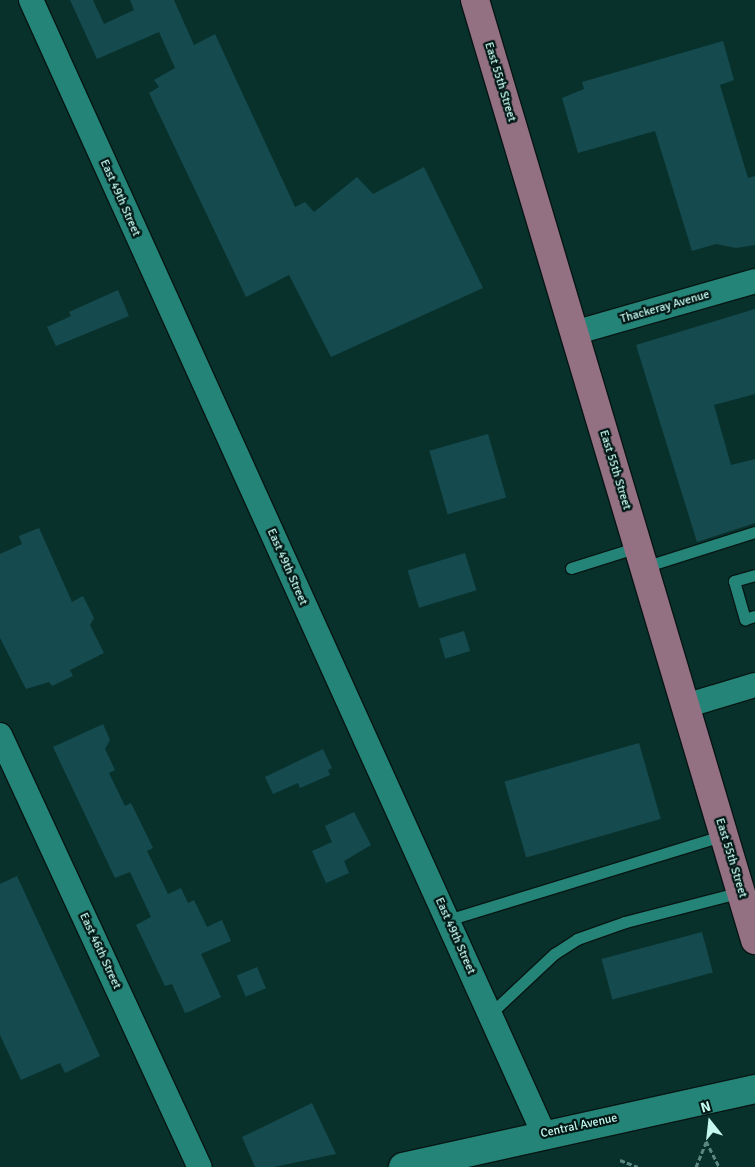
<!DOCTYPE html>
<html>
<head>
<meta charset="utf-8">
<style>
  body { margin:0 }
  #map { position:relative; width:755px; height:1167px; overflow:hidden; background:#09312c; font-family:Signika,sans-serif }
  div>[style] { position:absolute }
  .building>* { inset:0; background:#154a4e; transform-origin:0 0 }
  .path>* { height:3px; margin-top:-1.5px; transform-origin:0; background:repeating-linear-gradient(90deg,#5a8780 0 5px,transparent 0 7.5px) }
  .roads { filter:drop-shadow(1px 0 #061613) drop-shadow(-1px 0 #061613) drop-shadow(0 1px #061613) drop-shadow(0 -1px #061613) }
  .service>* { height:11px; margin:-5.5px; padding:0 5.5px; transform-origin:5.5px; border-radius:5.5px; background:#258478 }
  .minor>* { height:24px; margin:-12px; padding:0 12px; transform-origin:12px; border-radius:12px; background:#258478 }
  .tertiary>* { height:28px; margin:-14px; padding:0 14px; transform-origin:14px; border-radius:14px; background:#258478 }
  .primary>* { height:28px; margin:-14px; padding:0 14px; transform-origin:14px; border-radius:14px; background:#947083 }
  span { translate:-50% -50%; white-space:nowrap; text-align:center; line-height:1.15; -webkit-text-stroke:4.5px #001714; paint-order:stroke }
  .street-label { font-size:12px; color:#c5f9f0 }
  .north { position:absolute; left:685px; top:1097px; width:50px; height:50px; -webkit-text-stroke:4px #001714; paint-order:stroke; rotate:344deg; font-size:14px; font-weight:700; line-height:20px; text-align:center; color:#c5f9f0 }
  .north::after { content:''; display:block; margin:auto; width:18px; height:22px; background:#c5f9f0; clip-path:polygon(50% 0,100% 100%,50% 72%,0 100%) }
</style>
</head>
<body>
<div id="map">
  <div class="building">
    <div style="clip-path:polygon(70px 0,93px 0,104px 24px,134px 10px,130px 0,174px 0,194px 45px,215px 34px,295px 207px,305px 202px,314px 212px,357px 177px,373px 194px,424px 167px,483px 288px,331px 357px,289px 275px,246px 297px,149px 93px,159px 87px,154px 80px,175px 68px,159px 32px,97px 59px)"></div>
    <div style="clip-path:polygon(723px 41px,734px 80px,720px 85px,748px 178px,755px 176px,755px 245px,736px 248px,716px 244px,692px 251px,655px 131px,578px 153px,562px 98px,584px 89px,582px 82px)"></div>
    <div style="clip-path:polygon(118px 290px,129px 316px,56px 346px,47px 327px,71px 316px,69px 312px)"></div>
    <div style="clip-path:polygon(755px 309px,755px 394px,714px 405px,731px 465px,755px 459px,755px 523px,697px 542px,636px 345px)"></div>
    <div style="left:488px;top:434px;width:66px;height:61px;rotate:74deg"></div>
    <div style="clip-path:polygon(39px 528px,72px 602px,83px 596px,94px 618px,90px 625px,104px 653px,70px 670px,73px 676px,52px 686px,49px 682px,26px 689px,0 638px,0 554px,22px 544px,19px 536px)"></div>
    <div style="left:465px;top:553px;width:39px;height:60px;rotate:73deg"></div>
    <div style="left:464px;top:631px;width:21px;height:26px;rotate:73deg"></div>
    <div style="clip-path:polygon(103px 724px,110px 740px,105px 749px,115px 770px,109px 773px,125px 806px,131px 803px,153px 848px,147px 851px,168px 894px,181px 888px,188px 903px,194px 900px,207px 927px,222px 920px,231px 941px,201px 954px,221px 997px,191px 1011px,185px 1013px,172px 984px,165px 986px,136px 925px,151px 917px,130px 872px,115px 878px,53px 747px)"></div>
    <div style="left:639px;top:743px;width:79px;height:140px;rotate:74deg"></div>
    <div style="clip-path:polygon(323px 749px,332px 768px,328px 770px,330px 775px,300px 788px,298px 783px,273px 794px,265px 777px)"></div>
    <div style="clip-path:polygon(354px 812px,371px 845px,344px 861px,349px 873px,326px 883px,312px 851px,332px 842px,325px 826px)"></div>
    <div style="clip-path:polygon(17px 876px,100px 1056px,65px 1073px,60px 1063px,21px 1080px,0 1035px,0 884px)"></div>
    <div style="left:702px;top:932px;width:42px;height:104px;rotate:75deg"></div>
    <div style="left:257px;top:967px;width:23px;height:22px;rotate:67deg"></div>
    <div style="clip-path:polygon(312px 1103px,336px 1154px,274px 1167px,255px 1167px,242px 1137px)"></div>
  </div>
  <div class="path">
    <div style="left:706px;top:1141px;width:29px;rotate:63deg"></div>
    <div style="left:620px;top:1160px;width:19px;rotate:21deg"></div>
    <div style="left:696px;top:1167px;width:27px;rotate:-68deg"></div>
  </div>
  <div class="roads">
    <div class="service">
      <div style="left:644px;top:567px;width:116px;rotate:-17.5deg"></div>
      <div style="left:571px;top:568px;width:70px;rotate:-17.4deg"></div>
      <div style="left:755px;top:575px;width:22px;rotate:164deg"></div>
      <div style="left:734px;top:581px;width:40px;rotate:74deg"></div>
      <div style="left:745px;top:619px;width:10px;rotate:-17deg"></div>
      <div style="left:448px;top:920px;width:289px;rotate:-17.1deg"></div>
      <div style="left:490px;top:1014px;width:88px;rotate:-43.2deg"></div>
      <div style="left:554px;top:954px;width:27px;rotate:-33deg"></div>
      <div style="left:577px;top:939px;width:51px;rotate:-19.5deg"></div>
      <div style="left:625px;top:922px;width:120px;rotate:-14.5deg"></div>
    </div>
    <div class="minor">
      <div style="left:31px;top:0;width:1245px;rotate:65.66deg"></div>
      <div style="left:574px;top:333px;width:188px;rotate:-16deg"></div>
      <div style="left:685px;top:706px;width:73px;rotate:-16.7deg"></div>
      <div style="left:0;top:735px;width:476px;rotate:65.2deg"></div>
    </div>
    <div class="tertiary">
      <div style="left:403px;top:1167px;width:361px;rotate:-12.5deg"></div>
    </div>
    <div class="primary">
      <div style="left:475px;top:0;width:981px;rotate:73.41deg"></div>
    </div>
  </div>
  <div class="street-label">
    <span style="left:500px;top:82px;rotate:73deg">East 55th Street</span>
    <span style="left:120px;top:198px;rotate:66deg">East 49th Street</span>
    <span style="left:665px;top:307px;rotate:-16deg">Thackeray Avenue</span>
    <span style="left:615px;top:470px;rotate:73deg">East 55th Street</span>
    <span style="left:287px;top:567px;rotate:66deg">East 49th Street</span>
    <span style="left:731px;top:858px;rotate:73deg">East 55th Street</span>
    <span style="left:455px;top:936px;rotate:66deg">East 49th Street</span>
    <span style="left:100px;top:951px;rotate:65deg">East 46th Street</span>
    <span style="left:579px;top:1126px;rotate:-12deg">Central Avenue</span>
  </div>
  <div class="north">N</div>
</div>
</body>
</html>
